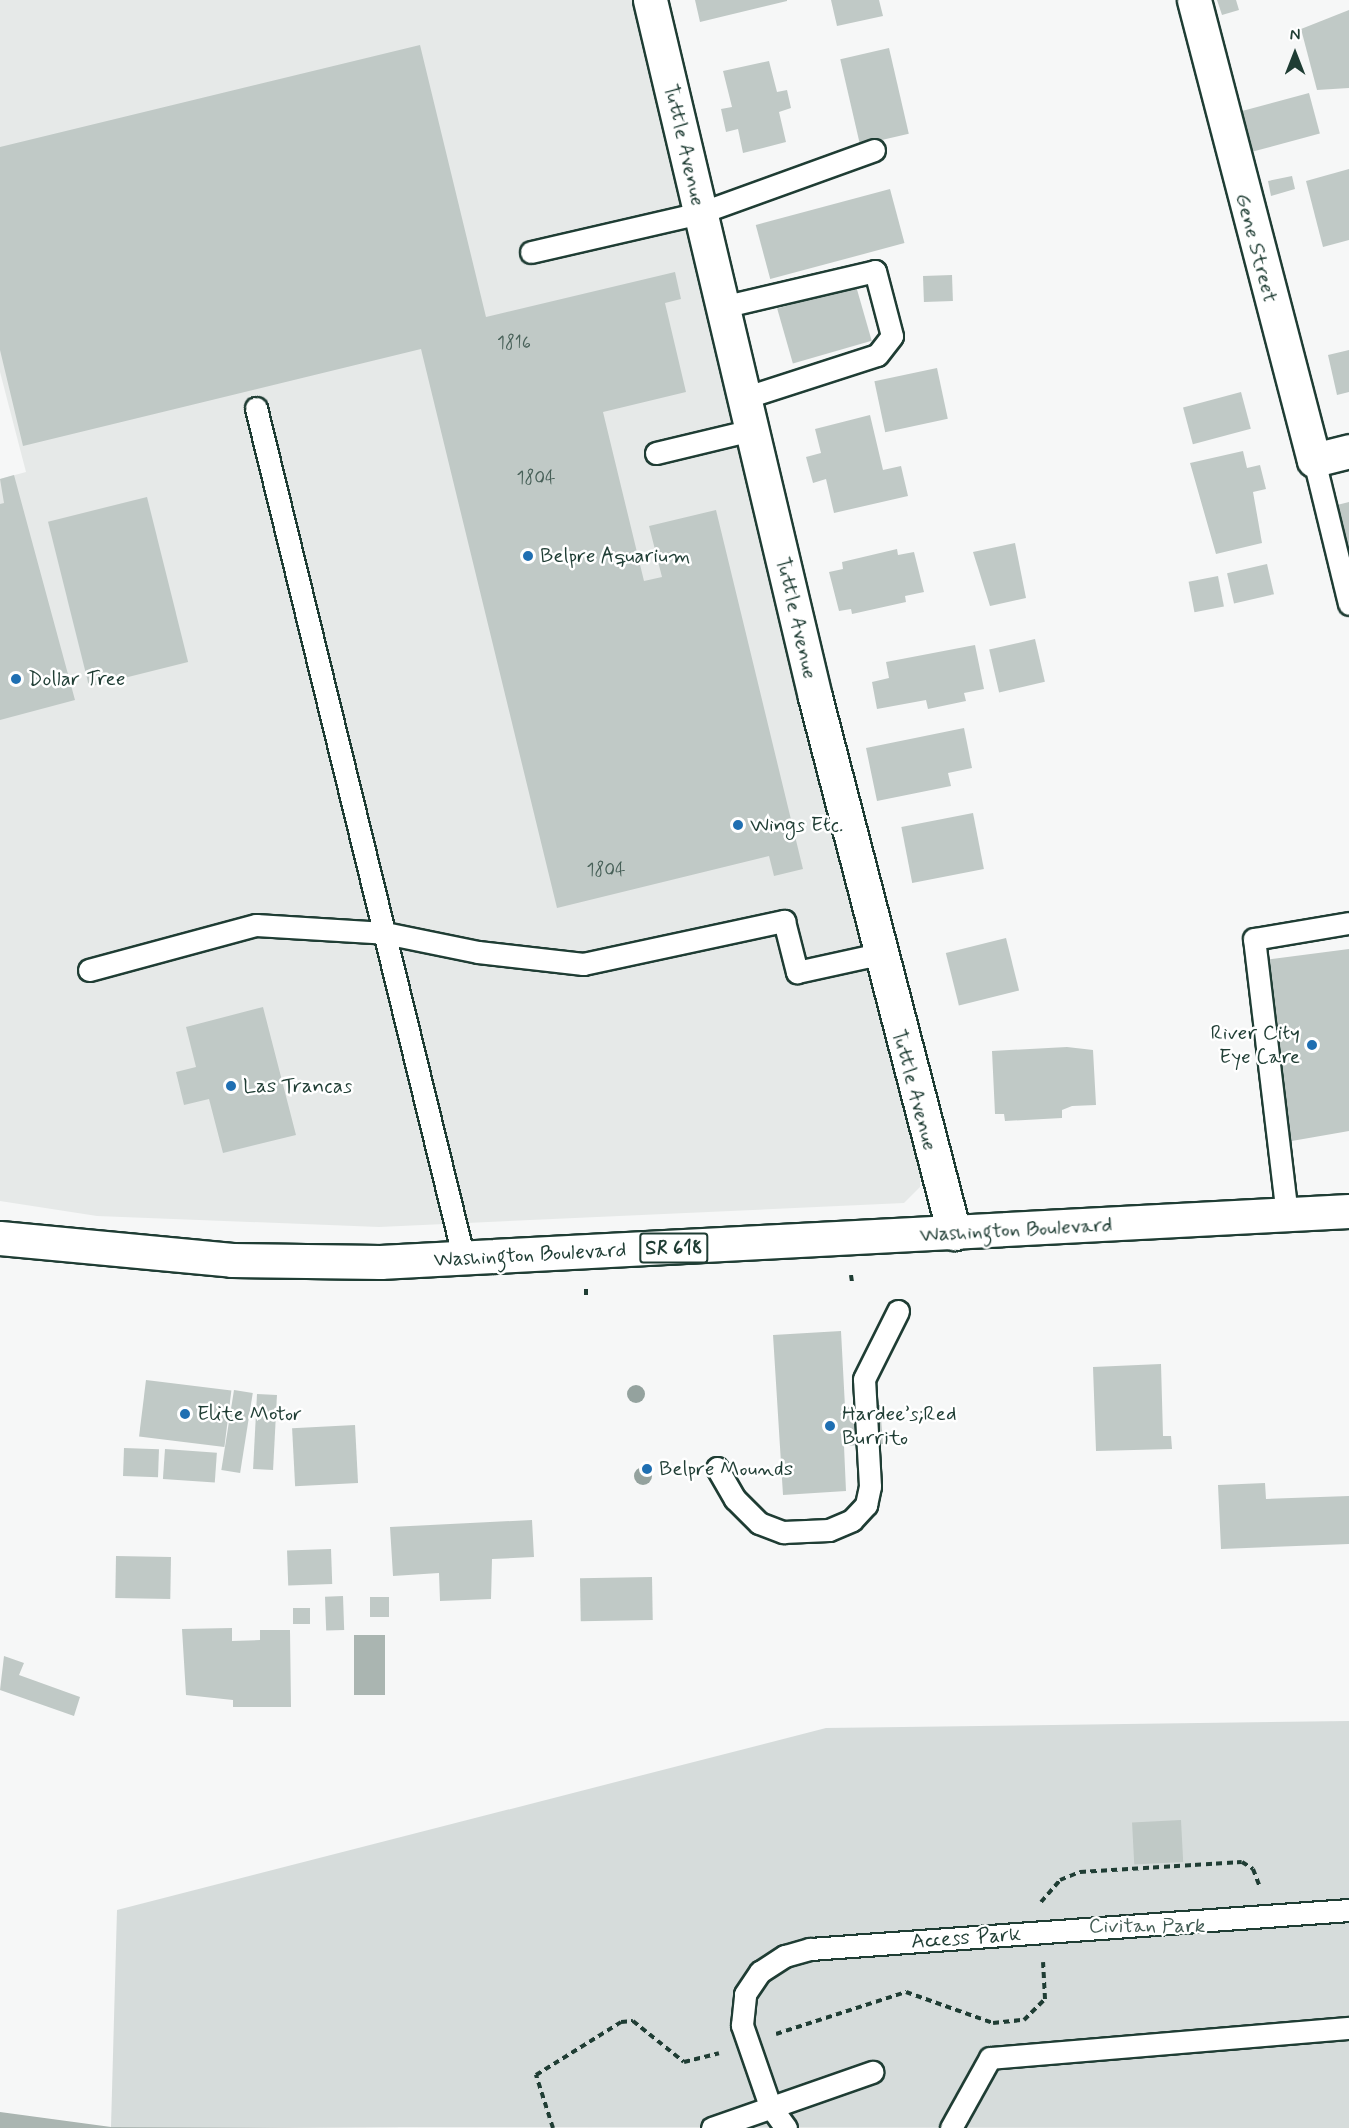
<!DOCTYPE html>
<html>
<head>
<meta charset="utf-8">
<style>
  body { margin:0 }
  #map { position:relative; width:1349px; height:2128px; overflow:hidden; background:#f6f7f7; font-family:Mynerve,sans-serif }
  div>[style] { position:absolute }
  .built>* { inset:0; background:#e6e9e8 }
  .green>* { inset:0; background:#d6dcdb }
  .water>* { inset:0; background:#aab5b1; transform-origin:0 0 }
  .building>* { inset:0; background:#c0c9c6; transform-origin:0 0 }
  .path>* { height:4px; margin-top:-2px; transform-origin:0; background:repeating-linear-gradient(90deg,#1f3d34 0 6px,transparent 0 10.5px) }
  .roads { filter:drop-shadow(2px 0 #1f3d34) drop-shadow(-2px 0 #1f3d34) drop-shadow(0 2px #1f3d34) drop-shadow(0 -2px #1f3d34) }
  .service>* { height:21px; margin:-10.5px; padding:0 10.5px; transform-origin:10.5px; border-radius:10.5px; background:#fff }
  .minor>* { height:33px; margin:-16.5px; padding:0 16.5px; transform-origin:16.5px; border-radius:16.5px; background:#fff }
  .primary>* { height:33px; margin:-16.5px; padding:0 16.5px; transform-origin:16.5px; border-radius:16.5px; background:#fff }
  .trees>* { width:18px; height:18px; margin:-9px; border-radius:50%; background:#94a29e }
  .dots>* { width:16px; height:16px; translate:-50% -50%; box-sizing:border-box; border:3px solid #fff; border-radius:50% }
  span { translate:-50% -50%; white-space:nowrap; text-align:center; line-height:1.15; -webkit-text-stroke:5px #fff; paint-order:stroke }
  .number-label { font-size:18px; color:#476058 }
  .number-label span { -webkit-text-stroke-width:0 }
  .shield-label span { padding:2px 4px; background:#fff; border:2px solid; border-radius:4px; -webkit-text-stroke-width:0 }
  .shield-label { font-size:20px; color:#1f3d34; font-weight:700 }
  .street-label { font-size:21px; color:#1f3d34 }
  .poi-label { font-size:21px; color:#1f3d34 }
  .left { translate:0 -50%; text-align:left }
  .right { translate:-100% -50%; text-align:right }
  .park-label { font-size:21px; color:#445d55 }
  .north { position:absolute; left:1265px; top:24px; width:60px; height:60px; -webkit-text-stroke:4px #fff; paint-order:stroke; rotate:0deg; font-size:16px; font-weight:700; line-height:24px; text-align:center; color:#1f3d34 }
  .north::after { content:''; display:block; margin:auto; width:21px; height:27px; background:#1f3d34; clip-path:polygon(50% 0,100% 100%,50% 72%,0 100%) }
</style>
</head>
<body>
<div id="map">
  <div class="built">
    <div style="clip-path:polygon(0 0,650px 0,920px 1120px,920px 1187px,904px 1203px,379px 1227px,97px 1216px,0 1201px,0 479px,26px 472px,0 372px)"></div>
  </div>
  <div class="green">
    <div style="clip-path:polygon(1349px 1721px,1349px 2128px,111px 2127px,117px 1910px,826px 1728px)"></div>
  </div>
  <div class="water">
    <div style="left:354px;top:1635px;width:31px;height:60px"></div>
    <div style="clip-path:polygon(0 2112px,111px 2127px,406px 2128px,0 2128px)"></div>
  </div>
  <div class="building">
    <div style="clip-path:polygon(695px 0,787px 0,787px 1px,700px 22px)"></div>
    <div style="clip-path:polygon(831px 0,879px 0,883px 16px,837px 26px)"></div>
    <div style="clip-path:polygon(1217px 0,1236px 0,1239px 10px,1222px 15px)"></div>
    <div style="clip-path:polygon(1349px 10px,1349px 88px,1317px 90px,1301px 29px)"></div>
    <div style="clip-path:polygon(420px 45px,486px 317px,675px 272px,681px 299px,665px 303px,686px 392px,603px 412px,644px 581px,662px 577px,649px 526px,716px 510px,803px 869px,774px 876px,769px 856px,557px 908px,421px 349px,23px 446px,0 350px,0 147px)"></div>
    <div style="left:889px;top:48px;width:88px;height:50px;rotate:77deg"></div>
    <div style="clip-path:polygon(769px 61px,777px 92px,787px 90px,791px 108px,779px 112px,786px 142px,743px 153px,738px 129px,726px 132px,721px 109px,732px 107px,723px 71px)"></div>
    <div style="left:1309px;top:93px;width:42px;height:77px;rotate:75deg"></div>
    <div style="clip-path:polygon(1349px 169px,1349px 240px,1323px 247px,1306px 181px)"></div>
    <div style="clip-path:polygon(1292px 176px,1295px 189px,1271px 196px,1268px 181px)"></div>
    <div style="left:890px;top:189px;width:56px;height:139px;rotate:75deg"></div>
    <div style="left:952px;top:275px;width:26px;height:29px;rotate:88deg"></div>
    <div style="left:856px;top:286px;width:57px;height:82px;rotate:74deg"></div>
    <div style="clip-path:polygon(1349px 350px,1349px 392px,1337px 395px,1328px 355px)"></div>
    <div style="left:937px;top:368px;width:52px;height:64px;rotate:78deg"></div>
    <div style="left:1241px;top:392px;width:38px;height:60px;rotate:75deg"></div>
    <div style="clip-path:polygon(870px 415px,883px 470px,901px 466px,908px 496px,834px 513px,826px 479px,813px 483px,806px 457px,821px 453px,815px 429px)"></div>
    <div style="clip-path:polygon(1243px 451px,1247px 468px,1260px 465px,1266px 489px,1253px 492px,1262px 543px,1216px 554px,1190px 463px)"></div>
    <div style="clip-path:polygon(14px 475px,75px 700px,0 720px,0 504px,4px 503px,0 479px)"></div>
    <div style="left:147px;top:497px;width:170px;height:102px;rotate:76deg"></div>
    <div style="clip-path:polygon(1349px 502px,1349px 571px,1333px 506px)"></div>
    <div style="clip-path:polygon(1015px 543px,1026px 598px,990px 606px,973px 552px)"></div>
    <div style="clip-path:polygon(897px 549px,898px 555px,914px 552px,924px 592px,905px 596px,906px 602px,852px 614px,851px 609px,839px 611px,829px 572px,843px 569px,842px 562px)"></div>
    <div style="left:1267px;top:564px;width:31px;height:41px;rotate:77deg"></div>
    <div style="left:1218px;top:576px;width:31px;height:30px;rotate:79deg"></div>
    <div style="left:1035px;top:639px;width:44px;height:47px;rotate:77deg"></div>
    <div style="clip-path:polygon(975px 645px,984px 689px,964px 693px,966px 701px,928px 709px,926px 700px,877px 709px,872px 682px,889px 678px,886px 662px)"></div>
    <div style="clip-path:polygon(964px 728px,972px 768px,948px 773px,951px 786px,877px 801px,866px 748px)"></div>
    <div style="left:973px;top:813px;width:57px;height:73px;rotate:79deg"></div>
    <div style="left:1006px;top:938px;width:54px;height:62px;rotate:76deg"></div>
    <div style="clip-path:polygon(1349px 949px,1349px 1131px,1286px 1142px,1265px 960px)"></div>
    <div style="clip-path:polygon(263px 1007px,296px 1135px,223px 1153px,209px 1099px,184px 1105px,176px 1072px,196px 1067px,186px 1027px)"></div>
    <div style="clip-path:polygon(1067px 1047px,1093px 1050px,1096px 1105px,1072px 1106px,1062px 1110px,1062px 1118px,1005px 1121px,1004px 1114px,995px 1114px,992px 1051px)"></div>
    <div style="clip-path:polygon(841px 1331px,845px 1407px,880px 1405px,883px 1444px,844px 1446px,846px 1491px,783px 1495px,773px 1335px)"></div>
    <div style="clip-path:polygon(1161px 1364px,1163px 1436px,1171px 1436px,1172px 1449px,1096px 1451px,1093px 1367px)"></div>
    <div style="left:146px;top:1380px;width:86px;height:57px;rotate:7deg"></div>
    <div style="left:234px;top:1390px;width:19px;height:81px;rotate:9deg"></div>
    <div style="left:257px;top:1394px;width:20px;height:75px;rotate:3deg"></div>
    <div style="left:355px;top:1425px;width:58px;height:63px;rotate:87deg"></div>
    <div style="left:124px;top:1448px;width:35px;height:28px;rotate:2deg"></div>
    <div style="left:165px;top:1449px;width:52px;height:30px;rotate:4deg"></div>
    <div style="clip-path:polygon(1265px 1483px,1266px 1499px,1349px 1496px,1349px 1544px,1221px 1549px,1218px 1485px)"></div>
    <div style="clip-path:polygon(532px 1520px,534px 1557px,492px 1559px,491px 1599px,440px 1601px,439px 1573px,393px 1576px,390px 1527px)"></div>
    <div style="left:331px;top:1549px;width:35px;height:44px;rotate:88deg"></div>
    <div style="left:116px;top:1556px;width:55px;height:42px;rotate:1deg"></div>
    <div style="left:652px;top:1577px;width:43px;height:72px;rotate:89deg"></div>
    <div style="left:343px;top:1596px;width:34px;height:18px;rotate:88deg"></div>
    <div style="left:370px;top:1597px;width:19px;height:20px"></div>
    <div style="left:293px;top:1608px;width:17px;height:16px"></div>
    <div style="clip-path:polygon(232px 1628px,232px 1641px,260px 1640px,260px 1630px,290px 1630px,291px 1707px,233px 1707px,233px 1700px,186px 1695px,182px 1629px)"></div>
    <div style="clip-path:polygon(4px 1656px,24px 1663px,19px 1675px,80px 1697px,74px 1716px,0 1690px)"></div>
    <div style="left:1181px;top:1820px;width:42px;height:49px;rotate:87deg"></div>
  </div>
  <div class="path">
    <div style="left:851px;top:1275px;width:7px;rotate:82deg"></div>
    <div style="left:586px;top:1289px;width:8px;rotate:90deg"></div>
    <div style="left:1041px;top:1902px;width:29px;rotate:-49deg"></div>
    <div style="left:1060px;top:1880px;width:22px;rotate:-22deg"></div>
    <div style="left:1080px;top:1872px;width:162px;rotate:-3.5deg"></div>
    <div style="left:1242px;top:1862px;width:13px;rotate:32deg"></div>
    <div style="left:1253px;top:1869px;width:19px;rotate:69deg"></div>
    <div style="left:776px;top:2034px;width:137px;rotate:-17.9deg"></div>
    <div style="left:906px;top:1992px;width:92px;rotate:19.6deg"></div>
    <div style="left:993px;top:2023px;width:31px;rotate:-6deg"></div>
    <div style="left:1024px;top:2020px;width:30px;rotate:-45deg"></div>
    <div style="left:1045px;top:1999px;width:37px;rotate:-93deg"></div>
    <div style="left:553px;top:2128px;width:56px;rotate:-107.8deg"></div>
    <div style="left:536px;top:2075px;width:100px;rotate:-31.9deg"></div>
    <div style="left:621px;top:2022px;width:12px;rotate:-5deg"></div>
    <div style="left:633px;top:2021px;width:65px;rotate:38.8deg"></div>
    <div style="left:684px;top:2062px;width:36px;rotate:-14deg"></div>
  </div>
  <div class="roads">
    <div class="service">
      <div style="left:531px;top:252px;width:173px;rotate:-13deg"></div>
      <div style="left:700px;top:213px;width:185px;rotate:-19.9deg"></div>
      <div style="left:722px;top:307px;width:157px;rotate:-13.2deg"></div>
      <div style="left:875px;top:271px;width:67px;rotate:75.3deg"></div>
      <div style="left:892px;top:336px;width:24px;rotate:128deg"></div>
      <div style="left:877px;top:355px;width:140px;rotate:162.1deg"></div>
      <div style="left:256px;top:408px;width:876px;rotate:76.27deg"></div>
      <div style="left:656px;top:453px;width:99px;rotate:-13.5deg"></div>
      <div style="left:1314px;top:460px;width:148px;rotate:76.3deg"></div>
      <div style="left:89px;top:970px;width:173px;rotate:-15.1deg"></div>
      <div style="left:256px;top:925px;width:129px;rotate:3.5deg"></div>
      <div style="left:385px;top:933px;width:95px;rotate:11.5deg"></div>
      <div style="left:478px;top:952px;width:106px;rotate:6.5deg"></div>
      <div style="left:583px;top:964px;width:206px;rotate:-12.1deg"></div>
      <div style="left:784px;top:921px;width:53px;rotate:75.7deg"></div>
      <div style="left:797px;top:972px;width:84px;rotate:-12.4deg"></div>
      <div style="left:1287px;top:1215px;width:278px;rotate:-96.8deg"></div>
      <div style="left:1254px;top:939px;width:96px;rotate:-9.6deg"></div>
      <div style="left:717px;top:1468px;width:36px;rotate:60deg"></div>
      <div style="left:735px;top:1499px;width:34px;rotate:45deg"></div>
      <div style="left:759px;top:1523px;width:26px;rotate:21deg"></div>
      <div style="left:783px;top:1532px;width:46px;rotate:-2.5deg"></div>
      <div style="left:829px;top:1530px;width:25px;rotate:-23deg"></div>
      <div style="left:852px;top:1520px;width:21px;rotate:-47deg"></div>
      <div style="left:866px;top:1505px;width:19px;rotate:-78deg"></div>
      <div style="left:870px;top:1486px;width:107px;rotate:-93.2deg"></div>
      <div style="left:864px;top:1379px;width:76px;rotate:-63.4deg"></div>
      <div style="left:712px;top:2128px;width:170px;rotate:-19.3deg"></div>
      <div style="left:786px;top:2128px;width:27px;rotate:-126deg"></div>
      <div style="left:770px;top:2106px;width:86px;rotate:-109.1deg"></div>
      <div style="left:742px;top:2025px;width:31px;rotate:-84deg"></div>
      <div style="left:745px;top:1994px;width:27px;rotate:-56deg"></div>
      <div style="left:760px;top:1972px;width:30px;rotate:-33deg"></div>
      <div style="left:785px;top:1956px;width:26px;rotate:-16deg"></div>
      <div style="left:810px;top:1949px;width:540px;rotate:-4.14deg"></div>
      <div style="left:951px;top:2128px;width:80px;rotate:-60.9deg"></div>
      <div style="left:990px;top:2058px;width:360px;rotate:-4.8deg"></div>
    </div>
    <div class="minor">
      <div style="left:650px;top:0;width:716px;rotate:76.68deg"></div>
      <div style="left:815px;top:697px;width:554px;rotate:75.46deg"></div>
      <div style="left:1194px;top:0;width:475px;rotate:75.4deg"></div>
      <div style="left:1314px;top:460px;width:36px;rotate:-14deg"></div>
    </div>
    <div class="primary">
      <div style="left:0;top:1238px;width:233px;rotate:5.4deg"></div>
      <div style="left:232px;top:1260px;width:148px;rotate:0.8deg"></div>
      <div style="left:380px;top:1262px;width:970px;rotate:-3.01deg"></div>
    </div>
  </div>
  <div class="trees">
    <div style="left:636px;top:1394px"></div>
    <div style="left:643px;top:1476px"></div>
  </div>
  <div class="dots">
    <div style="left:528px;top:556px;background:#1f6fb2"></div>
    <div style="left:16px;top:679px;background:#1f6fb2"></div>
    <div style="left:738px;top:825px;background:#1f6fb2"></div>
    <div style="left:1312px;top:1045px;background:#1f6fb2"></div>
    <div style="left:231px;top:1086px;background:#1f6fb2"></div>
    <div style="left:185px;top:1414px;background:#1f6fb2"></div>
    <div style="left:830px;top:1426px;background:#1f6fb2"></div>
    <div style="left:647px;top:1469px;background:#1f6fb2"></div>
  </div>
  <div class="number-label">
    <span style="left:514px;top:343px">1816</span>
    <span style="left:536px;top:478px">1804</span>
    <span style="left:606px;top:870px">1804</span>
  </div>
  <div class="shield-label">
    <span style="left:674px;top:1248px">SR 618</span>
  </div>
  <div class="street-label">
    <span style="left:684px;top:145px;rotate:77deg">Tuttle Avenue</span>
    <span style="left:1256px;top:248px;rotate:75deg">Gene Street</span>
    <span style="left:796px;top:618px;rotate:77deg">Tuttle Avenue</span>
    <span style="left:914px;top:1090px;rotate:75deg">Tuttle Avenue</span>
    <span style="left:1016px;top:1230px;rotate:-3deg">Washington Boulevard</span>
    <span style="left:530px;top:1255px;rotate:-3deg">Washington Boulevard</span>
    <span style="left:966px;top:1938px;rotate:-4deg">Access Park</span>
  </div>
  <div class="poi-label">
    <span class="left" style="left:540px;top:556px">Belpre Aquarium</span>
    <span class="left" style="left:28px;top:679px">Dollar Tree</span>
    <span class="left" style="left:750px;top:825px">Wings Etc.</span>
    <span class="right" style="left:1300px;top:1045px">River City<br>Eye Care</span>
    <span class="left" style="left:243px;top:1086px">Las Trancas</span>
    <span class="left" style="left:197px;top:1414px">Elite Motor</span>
    <span class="left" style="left:842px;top:1426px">Hardee’s;Red<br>Burrito</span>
    <span class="left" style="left:659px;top:1469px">Belpre Mounds</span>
  </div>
  <div class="park-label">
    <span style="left:1147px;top:1926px">Civitan Park</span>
  </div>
  <div class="north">N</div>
</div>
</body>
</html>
